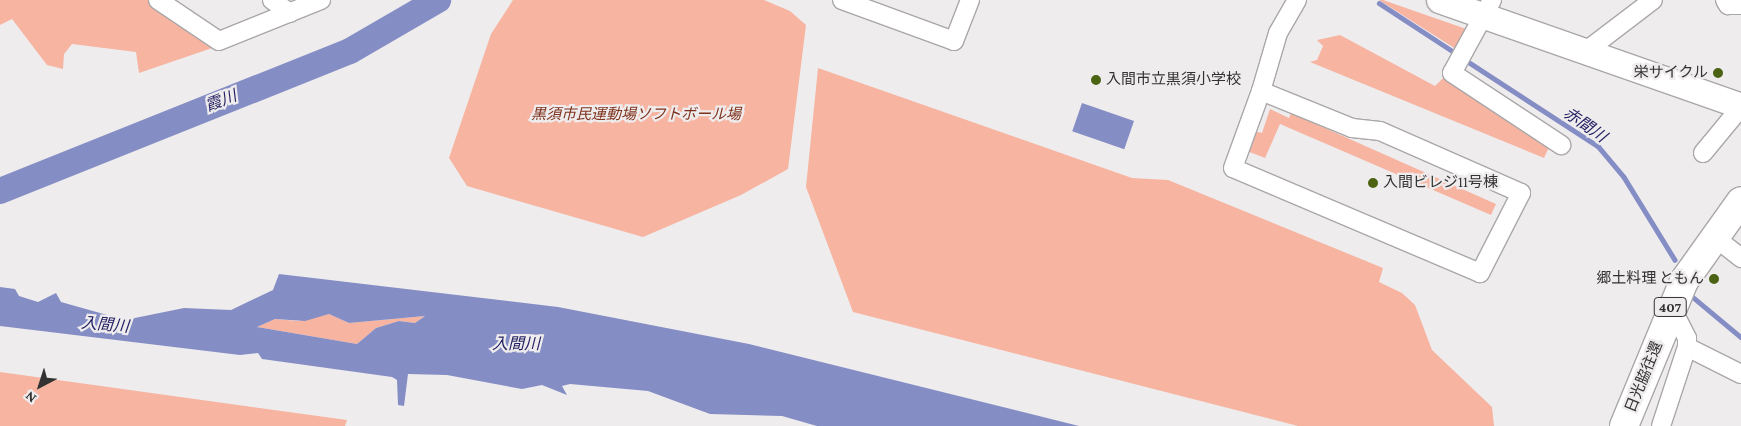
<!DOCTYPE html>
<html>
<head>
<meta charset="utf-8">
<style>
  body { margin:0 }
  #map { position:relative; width:1741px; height:426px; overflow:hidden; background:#efecee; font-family:"Crimson Pro","Noto Sans JP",serif }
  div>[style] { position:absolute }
  .green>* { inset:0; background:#f6b4a1 }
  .water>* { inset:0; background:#858dc5; transform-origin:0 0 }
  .stream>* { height:4.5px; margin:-2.25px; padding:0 2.25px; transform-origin:2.25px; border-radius:2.25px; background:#858dc5 }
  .river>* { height:26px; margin:-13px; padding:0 13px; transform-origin:13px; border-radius:13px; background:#858dc5 }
  .roads { filter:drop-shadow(1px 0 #aaa7a9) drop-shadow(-1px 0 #aaa7a9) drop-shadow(0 1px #aaa7a9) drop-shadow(0 -1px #aaa7a9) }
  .street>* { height:18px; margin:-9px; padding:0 9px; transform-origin:9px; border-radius:9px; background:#fff }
  .secondary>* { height:25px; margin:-12.5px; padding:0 12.5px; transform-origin:12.5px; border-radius:12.5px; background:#fff }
  .highway>* { height:28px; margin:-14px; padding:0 14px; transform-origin:14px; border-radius:14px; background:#fff }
  .dots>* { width:14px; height:14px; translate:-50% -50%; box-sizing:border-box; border:2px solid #efecee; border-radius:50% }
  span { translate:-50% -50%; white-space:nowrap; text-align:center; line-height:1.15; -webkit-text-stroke:4.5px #efecee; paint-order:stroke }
  .shield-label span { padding:1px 4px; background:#efecee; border:1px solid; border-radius:4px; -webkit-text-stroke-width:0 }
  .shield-label { font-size:14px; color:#333233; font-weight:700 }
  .poi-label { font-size:15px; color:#333233 }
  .right { translate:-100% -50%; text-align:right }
  .left { translate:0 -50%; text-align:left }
  .park-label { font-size:15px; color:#7e311b; font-style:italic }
  .street-label { font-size:15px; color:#333233 }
  .water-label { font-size:16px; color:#211f61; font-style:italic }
  .north { position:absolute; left:15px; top:361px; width:50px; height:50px; -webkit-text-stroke:4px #efecee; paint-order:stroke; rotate:220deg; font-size:14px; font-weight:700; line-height:20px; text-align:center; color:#333233 }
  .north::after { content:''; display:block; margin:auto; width:18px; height:22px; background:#333233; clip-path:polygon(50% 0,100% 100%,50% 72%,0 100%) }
</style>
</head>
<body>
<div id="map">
  <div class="green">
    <div style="clip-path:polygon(0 0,149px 0,218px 46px,139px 73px,136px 52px,72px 44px,64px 54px,63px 69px,47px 65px,12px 19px,0 25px)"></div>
    <div style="clip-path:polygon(513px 0,764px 0,790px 11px,806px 25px,788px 169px,741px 195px,643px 237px,467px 186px,449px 158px,491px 34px)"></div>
    <div style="clip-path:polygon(1379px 0,1383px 0,1469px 30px,1459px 51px)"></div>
    <div style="clip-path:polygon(1340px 35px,1435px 86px,1446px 75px,1551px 143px,1544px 158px,1310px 62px,1317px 60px,1323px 46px,1317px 40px)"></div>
    <div style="clip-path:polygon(818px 68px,1132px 178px,1168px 180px,1383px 268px,1379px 282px,1402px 293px,1415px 305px,1432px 350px,1492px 407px,1494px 426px,1298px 426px,853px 312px,806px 187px)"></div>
    <div style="clip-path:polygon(1270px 109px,1289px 118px,1291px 113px,1496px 204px,1491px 215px,1280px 124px,1265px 158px,1247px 151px,1254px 131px,1262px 133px)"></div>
    <div style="clip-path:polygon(329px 314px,349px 323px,425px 316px,415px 323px,399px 321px,376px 328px,357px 344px,257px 327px,275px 319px,298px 321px)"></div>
    <div style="clip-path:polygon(0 372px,347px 420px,345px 426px,0 426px)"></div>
  </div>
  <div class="water">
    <div style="left:1082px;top:103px;width:55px;height:30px;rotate:19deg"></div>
    <div style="clip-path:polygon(evenodd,279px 274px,558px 307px,749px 344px,1079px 426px,817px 426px,782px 416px,710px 414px,648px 391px,570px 384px,562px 386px,567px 395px,542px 385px,522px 389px,447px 375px,408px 374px,404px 406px,398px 405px,397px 380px,392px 377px,262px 359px,258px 353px,240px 355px,0 326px,0 287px,15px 289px,19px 296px,38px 302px,56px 293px,61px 302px,125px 320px,184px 308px,231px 310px,273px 290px,279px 274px,329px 314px,349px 323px,425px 316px,415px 323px,399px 321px,376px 328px,357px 344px,257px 327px,275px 319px,305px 321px,329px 314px)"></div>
  </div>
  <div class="stream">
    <div style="left:1379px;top:3px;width:90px;rotate:33.2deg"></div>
    <div style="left:1470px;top:63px;width:153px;rotate:33deg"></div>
    <div style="left:1598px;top:146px;width:40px;rotate:50deg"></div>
    <div style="left:1624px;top:177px;width:97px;rotate:58.4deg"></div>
    <div style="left:1694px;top:298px;width:61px;rotate:39.7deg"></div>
  </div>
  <div class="river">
    <div style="left:0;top:191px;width:377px;rotate:-21.8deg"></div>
    <div style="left:350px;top:51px;width:102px;rotate:-30.1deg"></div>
  </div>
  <div class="roads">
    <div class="street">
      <div style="left:158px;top:0;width:73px;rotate:33.9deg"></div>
      <div style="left:219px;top:41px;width:110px;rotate:-21.9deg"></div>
      <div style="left:272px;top:0;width:22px;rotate:36deg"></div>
      <div style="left:842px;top:0;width:119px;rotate:20.1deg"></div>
      <div style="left:954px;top:41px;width:44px;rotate:-68.7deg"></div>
      <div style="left:1492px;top:0;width:83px;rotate:118.7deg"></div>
      <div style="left:1452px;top:73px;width:131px;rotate:33.4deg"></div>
      <div style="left:1725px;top:0;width:6px;rotate:59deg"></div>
      <div style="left:1728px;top:5px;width:13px"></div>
      <div style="left:1586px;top:51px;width:84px;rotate:-37.3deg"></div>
      <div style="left:1261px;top:91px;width:98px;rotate:22.1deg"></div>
      <div style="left:1352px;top:128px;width:28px;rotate:6deg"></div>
      <div style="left:1380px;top:131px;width:154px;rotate:23.7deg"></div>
      <div style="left:1521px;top:193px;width:90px;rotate:117.1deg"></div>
      <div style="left:1480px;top:273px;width:268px;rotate:-157deg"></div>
      <div style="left:1233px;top:168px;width:82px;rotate:-70deg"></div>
      <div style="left:1261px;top:91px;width:60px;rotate:-73.7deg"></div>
      <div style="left:1278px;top:33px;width:38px;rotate:-60deg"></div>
      <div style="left:1703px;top:153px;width:60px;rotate:-50.4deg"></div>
      <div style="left:1713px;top:236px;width:36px;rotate:38deg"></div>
      <div style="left:1687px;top:347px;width:60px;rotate:26.6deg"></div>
      <div style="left:1661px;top:426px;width:83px;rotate:-71.8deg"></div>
      <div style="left:1687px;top:347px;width:9px;rotate:-90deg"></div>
      <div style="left:1687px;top:338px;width:36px;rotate:-117deg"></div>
    </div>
    <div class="secondary">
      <div style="left:1439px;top:0;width:320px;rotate:19.3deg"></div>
    </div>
    <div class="highway">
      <div style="left:1624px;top:426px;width:157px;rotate:-67.5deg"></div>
      <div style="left:1684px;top:281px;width:98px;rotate:-54.5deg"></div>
    </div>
  </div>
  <div class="dots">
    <div style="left:1718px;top:73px;background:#4b6312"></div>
    <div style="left:1096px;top:80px;background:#4b6312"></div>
    <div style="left:1373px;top:183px;background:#4b6312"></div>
    <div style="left:1714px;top:279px;background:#4b6312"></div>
  </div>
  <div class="shield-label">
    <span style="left:1670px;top:307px">407</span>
  </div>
  <div class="poi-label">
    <span class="right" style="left:1708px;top:73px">栄サイクル</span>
    <span class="left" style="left:1106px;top:80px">入間市立黒須小学校</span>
    <span class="left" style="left:1383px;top:183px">入間ビレジ11号棟</span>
    <span class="right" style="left:1704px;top:279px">郷土料理 ともん</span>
  </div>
  <div class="park-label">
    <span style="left:636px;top:115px">黒須市民運動場ソフトボール場</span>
  </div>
  <div class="street-label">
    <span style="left:1644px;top:377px;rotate:-68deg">日光脇往還</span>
  </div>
  <div class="water-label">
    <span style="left:221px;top:101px;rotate:-21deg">霞川</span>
    <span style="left:1585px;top:125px;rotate:35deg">赤間川</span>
    <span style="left:105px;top:325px;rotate:5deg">入間川</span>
    <span style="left:516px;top:344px">入間川</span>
  </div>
  <div class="north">N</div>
</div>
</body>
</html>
